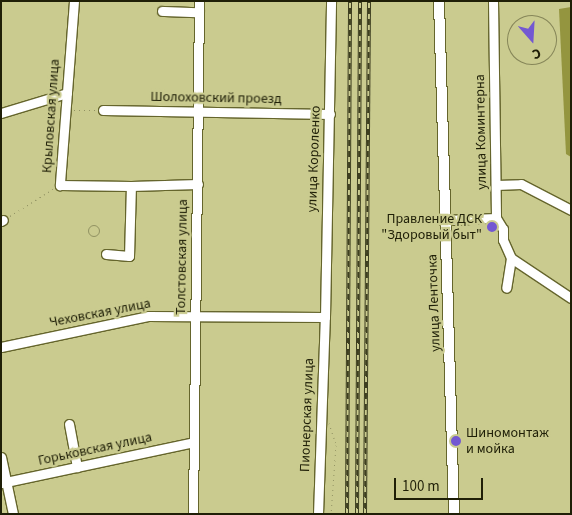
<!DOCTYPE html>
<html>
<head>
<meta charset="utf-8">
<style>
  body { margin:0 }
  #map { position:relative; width:572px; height:515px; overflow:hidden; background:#cacb8f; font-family:"Source Sans 3",sans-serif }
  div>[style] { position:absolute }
  .forest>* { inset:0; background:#94953f }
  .path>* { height:1px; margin-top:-0.5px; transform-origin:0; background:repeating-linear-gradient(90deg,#919262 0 1px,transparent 0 5px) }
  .path>.ring { margin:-0.5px; padding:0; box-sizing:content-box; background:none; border:1px solid #919262; border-radius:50% }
  .roads { filter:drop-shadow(1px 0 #65652c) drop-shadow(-1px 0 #65652c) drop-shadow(0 1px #65652c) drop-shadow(0 -1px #65652c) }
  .minor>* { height:9px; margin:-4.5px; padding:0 4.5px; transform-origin:4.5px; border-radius:4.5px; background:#fff }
  .major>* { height:10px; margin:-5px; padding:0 5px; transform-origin:5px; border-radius:5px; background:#fff }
  .rail>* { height:4px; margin-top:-2px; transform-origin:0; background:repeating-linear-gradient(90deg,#cacb8f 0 5.5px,#3e3f20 0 11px); box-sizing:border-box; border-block:1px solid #3e3f20 }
  .dots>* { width:14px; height:14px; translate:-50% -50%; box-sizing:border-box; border:2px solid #cacb8f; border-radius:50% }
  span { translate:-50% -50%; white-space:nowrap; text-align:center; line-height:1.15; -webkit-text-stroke:4.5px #cacb8f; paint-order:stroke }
  .street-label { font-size:14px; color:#1f1f07 }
  .poi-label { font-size:14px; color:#1f1f07 }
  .right { translate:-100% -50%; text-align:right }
  .left { translate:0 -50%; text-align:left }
  .frame { position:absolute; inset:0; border:2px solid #1f1f07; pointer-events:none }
  .north { position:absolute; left:507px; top:15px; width:50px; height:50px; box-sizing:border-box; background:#cacb8f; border:1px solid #868659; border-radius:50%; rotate:161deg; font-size:14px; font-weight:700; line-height:20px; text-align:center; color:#1f1f07 }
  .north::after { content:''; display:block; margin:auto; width:18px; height:22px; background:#7358d2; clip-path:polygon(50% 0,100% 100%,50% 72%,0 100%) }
  .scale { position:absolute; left:394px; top:478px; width:89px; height:22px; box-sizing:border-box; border:2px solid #1f1f07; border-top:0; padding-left:6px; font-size:15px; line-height:18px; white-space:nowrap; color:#1f1f07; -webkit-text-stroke:4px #cacb8f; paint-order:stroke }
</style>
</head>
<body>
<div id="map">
  <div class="forest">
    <div style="clip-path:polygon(571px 7px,571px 157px,566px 154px,559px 9px)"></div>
  </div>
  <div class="path">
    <div style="left:74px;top:110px;width:21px"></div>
    <div style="left:10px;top:216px;width:51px;rotate:-32.1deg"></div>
    <div class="ring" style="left:88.5px;top:225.5px;width:10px;height:10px"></div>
    <div style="left:329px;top:423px;width:23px;rotate:72deg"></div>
    <div style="left:336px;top:445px;width:69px;rotate:94.1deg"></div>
  </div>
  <div class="roads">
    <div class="minor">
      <div style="left:74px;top:1px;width:185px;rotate:94.4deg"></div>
      <div style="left:60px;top:185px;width:71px;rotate:0.8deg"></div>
      <div style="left:131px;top:186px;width:67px;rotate:-1.7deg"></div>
      <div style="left:493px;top:1px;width:217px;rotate:89.2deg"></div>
      <div style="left:496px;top:218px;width:13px;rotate:58deg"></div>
      <div style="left:503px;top:229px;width:11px;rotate:90deg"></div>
      <div style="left:503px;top:240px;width:20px;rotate:66deg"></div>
      <div style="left:511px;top:258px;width:30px;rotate:99deg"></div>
      <div style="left:162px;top:11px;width:37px;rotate:2deg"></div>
      <div style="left:103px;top:110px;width:227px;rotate:1deg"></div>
      <div style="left:1px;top:113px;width:69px;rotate:-16.9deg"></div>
      <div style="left:496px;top:185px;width:25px;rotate:-2deg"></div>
      <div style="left:521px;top:184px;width:56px;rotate:27.5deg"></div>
      <div style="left:445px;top:220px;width:51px;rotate:-2.2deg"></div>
      <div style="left:1px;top:221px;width:2px;rotate:-27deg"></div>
      <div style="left:106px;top:254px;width:23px;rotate:5deg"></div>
      <div style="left:129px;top:256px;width:70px;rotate:-88.4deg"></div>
      <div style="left:511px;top:258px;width:72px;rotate:33.7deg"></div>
      <div style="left:1px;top:347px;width:150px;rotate:-11.9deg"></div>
      <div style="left:148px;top:316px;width:177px;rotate:0.3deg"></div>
      <div style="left:69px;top:424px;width:44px;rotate:79.5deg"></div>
      <div style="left:1px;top:457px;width:58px;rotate:78.1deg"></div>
      <div style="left:1px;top:483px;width:197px;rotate:-12deg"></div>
      <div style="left:193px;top:514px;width:513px;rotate:-89.33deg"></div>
      <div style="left:318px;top:514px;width:197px;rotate:-88deg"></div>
      <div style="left:325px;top:317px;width:316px;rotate:-88.9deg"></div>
    </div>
    <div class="major">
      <div style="left:439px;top:1px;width:513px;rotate:88.33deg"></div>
    </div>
  </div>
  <div class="rail">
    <div style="left:347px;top:514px;width:513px;rotate:-89.66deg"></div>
    <div style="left:357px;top:514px;width:513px;rotate:-89.66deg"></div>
    <div style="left:365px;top:514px;width:513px;rotate:-89.55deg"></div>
  </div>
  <div class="dots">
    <div style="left:492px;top:227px;background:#7358d2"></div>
    <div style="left:456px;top:441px;background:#7358d2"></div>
  </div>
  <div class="street-label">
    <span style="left:216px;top:98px;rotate:1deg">Шолоховский проезд</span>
    <span style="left:51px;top:116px;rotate:-86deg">Крыловская улица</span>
    <span style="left:481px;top:132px;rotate:-91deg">улица Коминтерна</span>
    <span style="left:314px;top:159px;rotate:-88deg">улица Короленко</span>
    <span style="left:182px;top:257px;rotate:-89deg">Толстовская улица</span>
    <span style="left:434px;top:303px;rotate:-92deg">улица Ленточка</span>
    <span style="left:100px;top:313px;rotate:-11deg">Чеховская улица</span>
    <span style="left:307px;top:415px;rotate:-88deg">Пионерская улица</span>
    <span style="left:95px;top:449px;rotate:-12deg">Горьковская улица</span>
  </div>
  <div class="poi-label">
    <span class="right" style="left:482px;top:227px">Правление ДСК<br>"Здоровый быт"</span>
    <span class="left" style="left:466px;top:441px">Шиномонтаж<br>и мойка</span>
  </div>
  <div class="frame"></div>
  <div class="north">С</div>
  <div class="scale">100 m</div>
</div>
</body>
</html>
